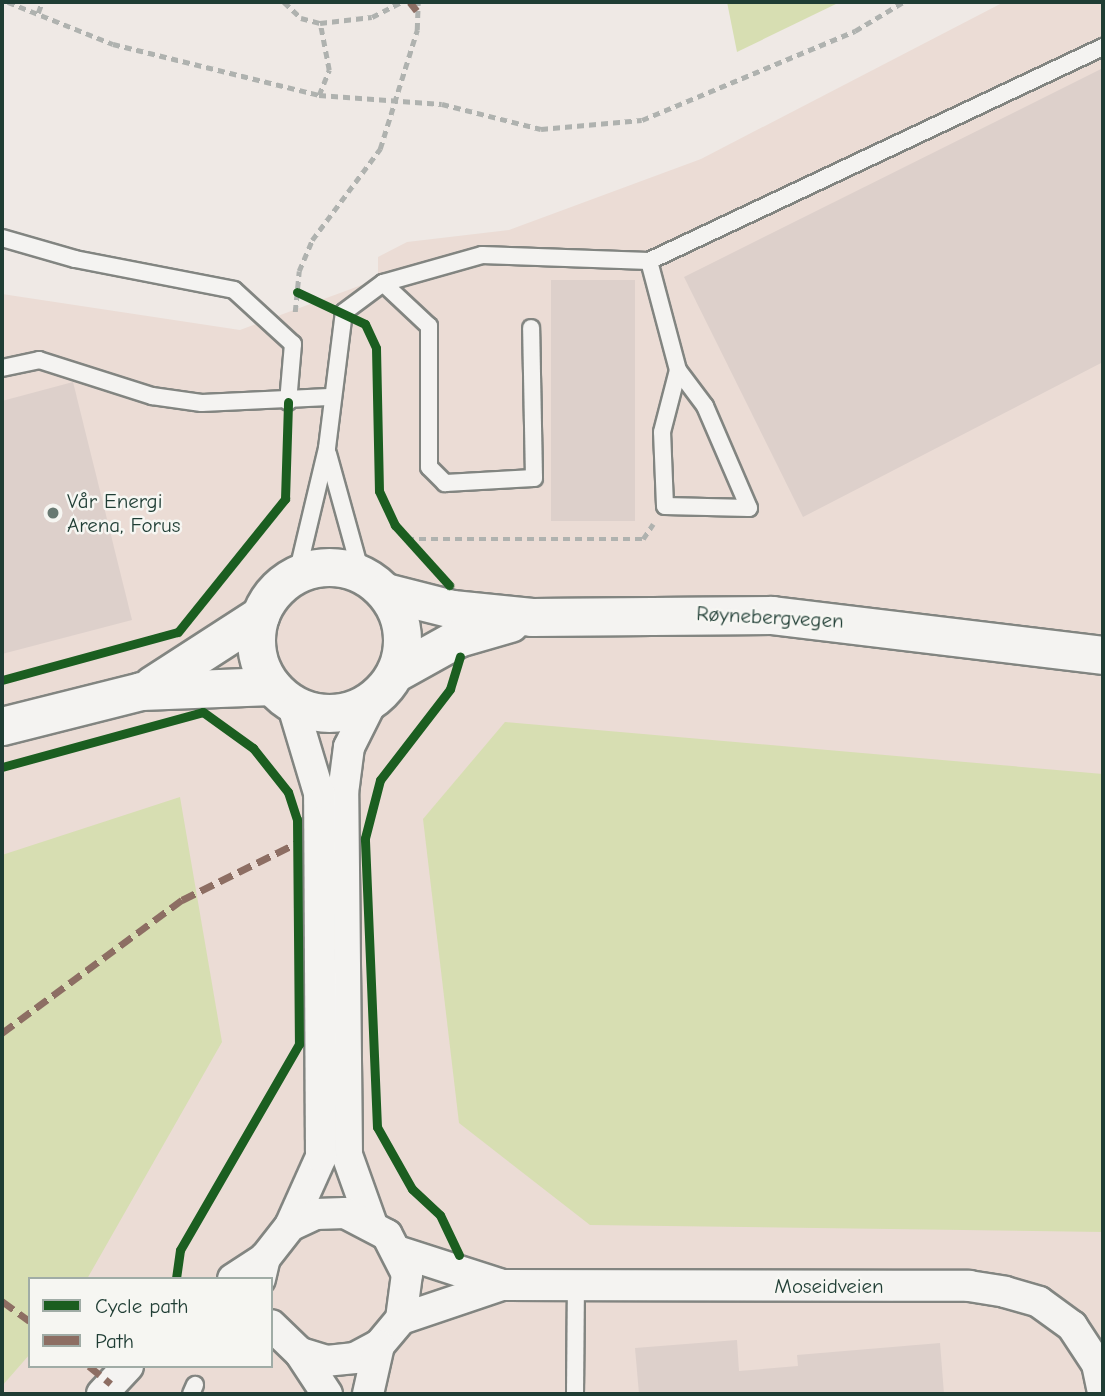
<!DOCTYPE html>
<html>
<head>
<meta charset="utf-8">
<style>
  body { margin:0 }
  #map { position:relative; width:1105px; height:1396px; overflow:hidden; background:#efe9e5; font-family:"Comic Neue",sans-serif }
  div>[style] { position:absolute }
  .built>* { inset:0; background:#ebdcd5 }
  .green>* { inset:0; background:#d7deb2 }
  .building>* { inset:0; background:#ddd0cb; transform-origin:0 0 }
  .path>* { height:4.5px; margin-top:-2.25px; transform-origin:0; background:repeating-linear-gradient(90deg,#afb2af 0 7px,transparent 0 12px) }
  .roads { filter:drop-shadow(2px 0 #828581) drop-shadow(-2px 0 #828581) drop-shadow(0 2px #828581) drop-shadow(0 -2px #828581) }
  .service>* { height:16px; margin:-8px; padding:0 8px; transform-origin:8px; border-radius:8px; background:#f4f3f1 }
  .minor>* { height:30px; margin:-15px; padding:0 15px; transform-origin:15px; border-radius:15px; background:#f4f3f1 }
  .tertiary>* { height:37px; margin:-18.5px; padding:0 18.5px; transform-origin:18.5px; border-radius:18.5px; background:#f4f3f1 }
  .tertiary>.ring { margin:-18.5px; padding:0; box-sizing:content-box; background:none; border:37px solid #f4f3f1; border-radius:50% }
  .quiet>* { height:7px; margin-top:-3.5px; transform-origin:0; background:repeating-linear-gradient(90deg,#8d6e63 0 14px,transparent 0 21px) }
  .cycleway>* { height:9px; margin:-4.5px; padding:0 4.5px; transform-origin:4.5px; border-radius:4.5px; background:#1b5e20 }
  .dots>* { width:19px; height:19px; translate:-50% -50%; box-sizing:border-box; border:4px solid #f6f6f2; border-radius:50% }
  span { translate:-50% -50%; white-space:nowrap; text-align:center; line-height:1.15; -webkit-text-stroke:5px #f6f6f2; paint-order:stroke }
  .poi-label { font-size:21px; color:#1f3d34 }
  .left { translate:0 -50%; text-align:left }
  .street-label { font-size:21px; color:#1f3d34 }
  .frame { position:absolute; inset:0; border:4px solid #1f3d34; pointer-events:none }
  .legend { position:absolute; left:28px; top:1277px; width:245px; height:91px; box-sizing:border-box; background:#f6f6f2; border:2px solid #a0aca6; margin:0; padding:9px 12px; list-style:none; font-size:21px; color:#1f3d34 }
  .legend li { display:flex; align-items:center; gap:14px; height:35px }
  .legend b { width:35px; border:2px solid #a0aca6 }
</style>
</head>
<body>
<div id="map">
  <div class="built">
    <div style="clip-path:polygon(evenodd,1004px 2px,1103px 2px,1103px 1394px,2px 1394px,2px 294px,240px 330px,378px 279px,378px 257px,407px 242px,509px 230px,701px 159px,1004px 2px,30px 1279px,271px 1279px,271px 1366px,30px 1366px,30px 1279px)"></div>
  </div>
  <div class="green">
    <div style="clip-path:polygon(727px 2px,840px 2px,737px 52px)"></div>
    <div style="clip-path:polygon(505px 722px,1103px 774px,1103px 1232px,590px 1225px,459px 1123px,423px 819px)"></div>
    <div style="clip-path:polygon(180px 797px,222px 1042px,87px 1279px,30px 1279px,30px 1354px,2px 1386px,2px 855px)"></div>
  </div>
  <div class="building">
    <div style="clip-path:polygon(1103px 68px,1103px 362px,803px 517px,684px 277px)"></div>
    <div style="left:551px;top:280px;width:84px;height:241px"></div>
    <div style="clip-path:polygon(73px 382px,132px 620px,2px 654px,2px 401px)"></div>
    <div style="clip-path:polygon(737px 1340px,739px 1371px,798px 1366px,797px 1355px,940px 1343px,944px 1394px,639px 1394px,635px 1348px)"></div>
  </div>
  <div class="path">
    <div style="left:8px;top:2px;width:113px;rotate:21.8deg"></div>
    <div style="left:113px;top:44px;width:212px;rotate:13.9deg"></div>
    <div style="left:319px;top:95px;width:123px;rotate:4.2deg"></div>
    <div style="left:442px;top:104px;width:102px;rotate:14.2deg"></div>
    <div style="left:541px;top:129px;width:101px;rotate:-5.1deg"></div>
    <div style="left:642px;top:120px;width:231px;rotate:-22.7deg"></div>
    <div style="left:855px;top:31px;width:56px;rotate:-31.1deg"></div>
    <div style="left:284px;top:2px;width:23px;rotate:43deg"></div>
    <div style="left:301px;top:18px;width:20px;rotate:15deg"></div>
    <div style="left:320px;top:23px;width:52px;rotate:-6.6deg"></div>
    <div style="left:372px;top:17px;width:34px;rotate:-27deg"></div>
    <div style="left:38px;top:13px;width:12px;rotate:-70deg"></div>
    <div style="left:319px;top:95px;width:27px;rotate:-68deg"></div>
    <div style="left:329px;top:70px;width:48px;rotate:-100.8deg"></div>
    <div style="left:295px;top:312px;width:41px;rotate:-84.4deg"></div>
    <div style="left:299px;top:271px;width:34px;rotate:-67deg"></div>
    <div style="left:312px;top:240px;width:114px;rotate:-53.2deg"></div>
    <div style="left:380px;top:149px;width:125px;rotate:-72.7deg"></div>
    <div style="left:417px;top:30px;width:28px;rotate:-88deg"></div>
    <div style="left:407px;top:539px;width:236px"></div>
    <div style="left:643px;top:539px;width:18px;rotate:-56deg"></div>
  </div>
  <div class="roads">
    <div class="service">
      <div style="left:2px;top:238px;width:76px;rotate:16deg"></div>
      <div style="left:75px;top:259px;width:162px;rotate:11deg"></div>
      <div style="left:234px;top:290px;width:80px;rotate:42.5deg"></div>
      <div style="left:293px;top:344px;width:58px;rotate:94.9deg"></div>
      <div style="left:649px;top:261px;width:502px;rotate:-25.24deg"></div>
      <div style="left:383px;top:283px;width:63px;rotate:43.1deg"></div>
      <div style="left:429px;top:326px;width:141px;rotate:90deg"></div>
      <div style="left:429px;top:467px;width:23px;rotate:45deg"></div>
      <div style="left:445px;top:483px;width:89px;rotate:-3.2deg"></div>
      <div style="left:534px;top:478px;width:150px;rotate:-91.1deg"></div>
      <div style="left:2px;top:368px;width:38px;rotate:-12deg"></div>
      <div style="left:39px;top:360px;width:119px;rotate:17.7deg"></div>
      <div style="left:152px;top:396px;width:50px;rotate:8deg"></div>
      <div style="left:202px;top:403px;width:127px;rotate:-2.7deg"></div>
      <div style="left:328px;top:454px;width:123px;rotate:74.5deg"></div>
      <div style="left:297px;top:574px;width:130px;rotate:-76.6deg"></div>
      <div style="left:327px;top:448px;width:137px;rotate:-82.9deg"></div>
      <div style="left:344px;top:312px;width:49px;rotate:-36.6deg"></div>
      <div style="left:383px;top:283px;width:103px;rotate:-15.8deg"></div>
      <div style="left:482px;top:255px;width:167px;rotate:2.1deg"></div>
      <div style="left:649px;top:261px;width:113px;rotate:75.1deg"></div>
      <div style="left:678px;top:370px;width:45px;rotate:53.1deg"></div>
      <div style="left:705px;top:406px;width:111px;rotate:66.7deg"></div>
      <div style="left:749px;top:508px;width:84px;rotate:-178.6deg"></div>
      <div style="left:665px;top:506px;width:74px;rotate:-92.3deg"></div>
      <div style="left:662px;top:432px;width:64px;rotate:-75.5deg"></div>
      <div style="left:191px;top:1394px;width:10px;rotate:-66deg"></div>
      <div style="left:575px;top:1394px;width:106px;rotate:-89.5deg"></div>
    </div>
    <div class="minor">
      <div style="left:371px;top:1222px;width:71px;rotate:-109.7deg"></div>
      <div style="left:347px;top:1155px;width:362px;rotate:-90.6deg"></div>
      <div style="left:343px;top:793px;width:46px;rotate:-82.6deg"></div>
      <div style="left:349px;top:747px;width:54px;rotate:-63.4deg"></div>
      <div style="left:290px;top:1226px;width:76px;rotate:-65.8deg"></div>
      <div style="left:321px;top:1157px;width:364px;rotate:-90.3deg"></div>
      <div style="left:319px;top:793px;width:94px;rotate:-106.7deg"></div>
      <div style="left:400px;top:1252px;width:107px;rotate:17.9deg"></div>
      <div style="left:502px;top:1285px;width:467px;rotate:0.1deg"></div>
      <div style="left:969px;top:1286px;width:36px;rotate:9deg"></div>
      <div style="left:1005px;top:1292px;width:35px;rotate:16deg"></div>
      <div style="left:1039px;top:1302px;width:41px;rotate:36deg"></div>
      <div style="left:1072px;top:1326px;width:45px;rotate:56.7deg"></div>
      <div style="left:1097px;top:1364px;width:30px;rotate:78deg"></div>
      <div style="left:233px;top:1279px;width:38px;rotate:-33deg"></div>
      <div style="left:260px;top:1279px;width:22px;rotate:-77deg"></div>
      <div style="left:265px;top:1258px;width:41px;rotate:-52deg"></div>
      <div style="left:290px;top:1226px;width:29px;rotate:-25deg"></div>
      <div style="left:316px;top:1214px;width:29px;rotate:-2deg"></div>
      <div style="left:345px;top:1213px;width:47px;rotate:27.6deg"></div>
      <div style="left:387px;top:1235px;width:44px;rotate:62.9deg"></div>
      <div style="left:407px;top:1274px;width:45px;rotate:97.6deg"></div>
      <div style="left:401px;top:1319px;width:34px;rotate:130deg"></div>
      <div style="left:379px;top:1345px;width:27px;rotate:152deg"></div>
      <div style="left:355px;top:1358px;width:28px;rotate:174deg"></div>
      <div style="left:327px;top:1361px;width:28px;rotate:-163deg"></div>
      <div style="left:300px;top:1353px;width:40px;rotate:-136deg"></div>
      <div style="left:401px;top:1319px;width:107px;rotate:-18.6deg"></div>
      <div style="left:300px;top:1353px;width:49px;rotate:56.6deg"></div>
      <div style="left:102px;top:1394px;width:38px;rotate:-47deg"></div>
      <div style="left:368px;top:1394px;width:50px;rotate:-77.3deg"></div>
    </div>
    <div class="tertiary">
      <div class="ring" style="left:256px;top:567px;width:109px;height:109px"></div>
      <div style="left:385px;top:592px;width:69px;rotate:14.2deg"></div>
      <div style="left:452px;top:609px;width:80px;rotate:5.7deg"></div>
      <div style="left:532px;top:617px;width:240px;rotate:-0.5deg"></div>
      <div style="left:772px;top:615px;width:333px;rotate:6.9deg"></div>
      <div style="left:395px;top:673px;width:72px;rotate:-29.1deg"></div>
      <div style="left:458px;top:638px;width:54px;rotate:-16.1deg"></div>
      <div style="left:152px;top:685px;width:129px;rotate:-32.9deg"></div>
      <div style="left:2px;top:726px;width:143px;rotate:-14.1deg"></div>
      <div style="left:141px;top:691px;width:131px;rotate:-2.2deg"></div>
    </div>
  </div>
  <div class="quiet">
    <div style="left:410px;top:2px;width:11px;rotate:52deg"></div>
    <div style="left:2px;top:1033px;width:224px;rotate:-36.5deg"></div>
    <div style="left:182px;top:900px;width:128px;rotate:-26.4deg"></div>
    <div style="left:2px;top:1301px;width:34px;rotate:36deg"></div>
    <div style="left:89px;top:1366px;width:28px;rotate:39deg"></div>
  </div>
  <div class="cycleway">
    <div style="left:297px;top:292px;width:75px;rotate:25.2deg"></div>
    <div style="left:365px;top:324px;width:26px;rotate:65deg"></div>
    <div style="left:376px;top:348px;width:143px;rotate:88.8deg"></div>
    <div style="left:379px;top:491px;width:38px;rotate:65deg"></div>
    <div style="left:395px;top:525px;width:81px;rotate:48deg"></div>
    <div style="left:2px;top:680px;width:182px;rotate:-15.3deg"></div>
    <div style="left:178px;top:632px;width:171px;rotate:-51.2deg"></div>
    <div style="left:285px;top:499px;width:97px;rotate:-88.2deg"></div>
    <div style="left:2px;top:767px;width:208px;rotate:-15.3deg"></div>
    <div style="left:203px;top:712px;width:62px;rotate:35.8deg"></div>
    <div style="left:253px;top:748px;width:56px;rotate:51.5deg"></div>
    <div style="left:288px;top:792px;width:28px;rotate:72deg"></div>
    <div style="left:297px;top:819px;width:225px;rotate:89.5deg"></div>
    <div style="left:299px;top:1044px;width:238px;rotate:120deg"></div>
    <div style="left:180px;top:1250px;width:29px;rotate:98deg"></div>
    <div style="left:459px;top:1255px;width:44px;rotate:-115.4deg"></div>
    <div style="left:440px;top:1215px;width:38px;rotate:-137deg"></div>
    <div style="left:412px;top:1189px;width:71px;rotate:-119.4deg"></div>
    <div style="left:377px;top:1127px;width:289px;rotate:-92.4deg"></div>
    <div style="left:365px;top:838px;width:60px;rotate:-75.5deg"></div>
    <div style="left:380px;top:780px;width:115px;rotate:-52.4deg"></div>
    <div style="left:450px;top:689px;width:34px;rotate:-73deg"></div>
  </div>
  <div class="dots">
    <div style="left:53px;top:513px;background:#687972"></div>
  </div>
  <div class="poi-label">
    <span class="left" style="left:67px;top:513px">Vår Energi<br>Arena, Forus</span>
  </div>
  <div class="street-label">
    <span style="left:770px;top:617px;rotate:3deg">Røynebergvegen</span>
    <span style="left:829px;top:1286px">Moseidveien</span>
  </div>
  <div class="frame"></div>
  <ul class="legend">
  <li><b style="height:9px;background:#1b5e20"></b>Cycle path</li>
  <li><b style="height:9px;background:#8d6e63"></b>Path</li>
  </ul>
</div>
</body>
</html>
